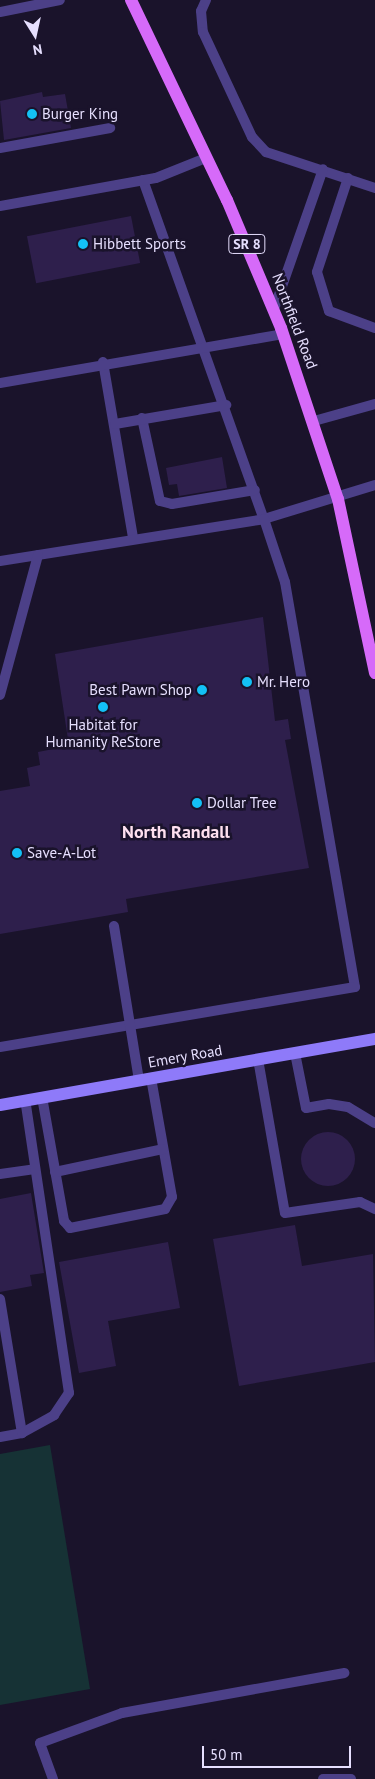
<!DOCTYPE html>
<html>
<head>
<meta charset="utf-8">
<style>
  body { margin:0 }
  #map { position:relative; width:375px; height:1779px; overflow:hidden; background:#1a132b; font-family:"PT Sans",sans-serif }
  div>[style] { position:absolute }
  .green>* { inset:0; background:#163235 }
  .building>* { inset:0; background:#2e1f4c; transform-origin:0 0 }
  .round { border-radius:50% }
  .lane>* { height:10px; margin:-5px; padding:0 5px; transform-origin:5px; border-radius:5px; background:#4c4088 }
  .secondary>* { height:12px; margin:-6px; padding:0 6px; transform-origin:6px; border-radius:6px; background:#8e7af9 }
  .primary>* { height:12px; margin:-6px; padding:0 6px; transform-origin:6px; border-radius:6px; background:#d66af9 }
  .dots>* { width:14px; height:14px; translate:-50% -50%; box-sizing:border-box; border:2px solid #1a132b; border-radius:50% }
  span { translate:-50% -50%; white-space:nowrap; text-align:center; line-height:1.15; -webkit-text-stroke:5px #1a132b; paint-order:stroke }
  .shield-label span { padding:1px 4px; background:#1a132b; border:1px solid; border-radius:4px; -webkit-text-stroke-width:0 }
  .shield-label { font-size:14px; color:#e6dffe; font-weight:700 }
  .poi-label { font-size:15px; color:#e6dffe }
  .left { translate:0 -50%; text-align:left }
  .right { translate:-100% -50%; text-align:right }
  .street-label { font-size:15px; color:#e6dffe }
  .quarter-label { font-size:18px; color:#fee0ef; font-weight:700 }
  .north { position:absolute; left:10px; top:10px; width:50px; height:50px; -webkit-text-stroke:4px #1a132b; paint-order:stroke; rotate:170deg; font-size:14px; font-weight:700; line-height:20px; text-align:center; color:#e6dffe }
  .north::after { content:''; display:block; margin:auto; width:18px; height:22px; background:#e6dffe; clip-path:polygon(50% 0,100% 100%,50% 72%,0 100%) }
  .scale { position:absolute; left:202px; top:1746px; width:149px; height:22px; box-sizing:border-box; border:2px solid #e6dffe; border-top:0; padding-left:6px; font-size:15px; line-height:18px; white-space:nowrap; color:#e6dffe; -webkit-text-stroke:4px #1a132b; paint-order:stroke }
</style>
</head>
<body>
<div id="map">
  <div class="green">
    <div style="clip-path:polygon(50px 1445px,90px 1689px,0 1705px,0 1454px)"></div>
  </div>
  <div class="building">
    <div style="clip-path:polygon(42px 92px,43px 97px,65px 94px,71px 128px,4px 140px,0 101px)"></div>
    <div style="left:131px;top:216px;width:48px;height:106px;rotate:79deg"></div>
    <div style="clip-path:polygon(222px 457px,227px 488px,179px 496px,177px 484px,169px 485px,166px 468px)"></div>
    <div style="clip-path:polygon(263px 617px,275px 721px,288px 719px,291px 739px,285px 740px,309px 868px,126px 899px,128px 912px,0 934px,0 791px,30px 786px,27px 768px,40px 765px,38px 752px,69px 746px,55px 654px)"></div>
    <div class="round" style="left:301px;top:1132px;width:54px;height:54px"></div>
    <div style="clip-path:polygon(31px 1193px,44px 1273px,30px 1275px,32px 1286px,0 1292px,0 1199px)"></div>
    <div style="clip-path:polygon(295px 1225px,302px 1266px,373px 1254px,375px 1362px,239px 1386px,213px 1239px)"></div>
    <div style="clip-path:polygon(168px 1242px,180px 1308px,108px 1321px,116px 1366px,79px 1373px,59px 1262px)"></div>
  </div>
  <div class="lane">
    <div style="left:206px;top:0;width:12px;rotate:114deg"></div>
    <div style="left:201px;top:11px;width:21px;rotate:85deg"></div>
    <div style="left:203px;top:32px;width:116px;rotate:65deg"></div>
    <div style="left:252px;top:137px;width:21px;rotate:47deg"></div>
    <div style="left:266px;top:152px;width:115px;rotate:18.3deg"></div>
    <div style="left:0;top:12px;width:61px;rotate:-11.3deg"></div>
    <div style="left:0;top:148px;width:112px;rotate:-10.3deg"></div>
    <div style="left:348px;top:178px;width:99px;rotate:108.3deg"></div>
    <div style="left:317px;top:272px;width:41px;rotate:72.9deg"></div>
    <div style="left:329px;top:311px;width:49px;rotate:20.3deg"></div>
    <div style="left:143px;top:180px;width:360px;rotate:70.4deg"></div>
    <div style="left:264px;top:519px;width:116px;rotate:-17deg"></div>
    <div style="left:0;top:206px;width:158px;rotate:-10.2deg"></div>
    <div style="left:156px;top:178px;width:54px;rotate:-21.8deg"></div>
    <div style="left:274px;top:309px;width:148px;rotate:-70.7deg"></div>
    <div style="left:103px;top:362px;width:179px;rotate:80.3deg"></div>
    <div style="left:0;top:383px;width:287px;rotate:-9.8deg"></div>
    <div style="left:142px;top:418px;width:85px;rotate:77.8deg"></div>
    <div style="left:160px;top:501px;width:12px;rotate:14deg"></div>
    <div style="left:172px;top:504px;width:84px;rotate:-9.6deg"></div>
    <div style="left:314px;top:421px;width:63px;rotate:-15.6deg"></div>
    <div style="left:115px;top:424px;width:113px;rotate:-9.7deg"></div>
    <div style="left:0;top:561px;width:267px;rotate:-9deg"></div>
    <div style="left:264px;top:519px;width:66px;rotate:71.6deg"></div>
    <div style="left:285px;top:582px;width:411px;rotate:80.2deg"></div>
    <div style="left:355px;top:987px;width:360px;rotate:170.4deg"></div>
    <div style="left:0;top:695px;width:145px;rotate:-74.8deg"></div>
    <div style="left:114px;top:926px;width:156px;rotate:80.8deg"></div>
    <div style="left:295px;top:1053px;width:56px;rotate:78.7deg"></div>
    <div style="left:306px;top:1108px;width:23px;rotate:-10deg"></div>
    <div style="left:329px;top:1104px;width:19px;rotate:9deg"></div>
    <div style="left:348px;top:1107px;width:31px;rotate:31deg"></div>
    <div style="left:258px;top:1059px;width:156px;rotate:80.1deg"></div>
    <div style="left:285px;top:1213px;width:76px;rotate:-8.3deg"></div>
    <div style="left:360px;top:1202px;width:17px;rotate:25deg"></div>
    <div style="left:42px;top:1097px;width:126px;rotate:79.9deg"></div>
    <div style="left:64px;top:1221px;width:9px;rotate:49deg"></div>
    <div style="left:70px;top:1228px;width:97px;rotate:-11.3deg"></div>
    <div style="left:165px;top:1209px;width:14px;rotate:-60deg"></div>
    <div style="left:172px;top:1197px;width:121px;rotate:-100deg"></div>
    <div style="left:55px;top:1172px;width:110px;rotate:-12deg"></div>
    <div style="left:0;top:1174px;width:35px;rotate:-8deg"></div>
    <div style="left:0;top:1299px;width:136px;rotate:80.7deg"></div>
    <div style="left:0;top:1437px;width:22px;rotate:-10deg"></div>
    <div style="left:22px;top:1433px;width:37px;rotate:-29deg"></div>
    <div style="left:54px;top:1415px;width:27px;rotate:-56deg"></div>
    <div style="left:69px;top:1393px;width:296px;rotate:-98.5deg"></div>
    <div style="left:53px;top:1779px;width:38px;rotate:-110deg"></div>
    <div style="left:40px;top:1743px;width:87px;rotate:-20.1deg"></div>
    <div style="left:122px;top:1713px;width:226px;rotate:-10.2deg"></div>
    <div style="left:323px;top:1779px;width:28px"></div>
  </div>
  <div class="secondary">
    <div style="left:0;top:1105px;width:381px;rotate:-10deg"></div>
  </div>
  <div class="primary">
    <div style="left:131px;top:0;width:222px;rotate:64.4deg"></div>
    <div style="left:227px;top:200px;width:139px;rotate:67.1deg"></div>
    <div style="left:281px;top:328px;width:180px;rotate:71.6deg"></div>
    <div style="left:338px;top:499px;width:178px;rotate:78deg"></div>
  </div>
  <div class="dots">
    <div style="left:32px;top:114px;background:#13c1f5"></div>
    <div style="left:83px;top:244px;background:#13c1f5"></div>
    <div style="left:247px;top:682px;background:#13c1f5"></div>
    <div style="left:202px;top:690px;background:#13c1f5"></div>
    <div style="left:103px;top:707px;background:#13c1f5"></div>
    <div style="left:197px;top:803px;background:#13c1f5"></div>
    <div style="left:17px;top:853px;background:#13c1f5"></div>
  </div>
  <div class="shield-label">
    <span style="left:247px;top:244px">SR 8</span>
  </div>
  <div class="poi-label">
    <span class="left" style="left:42px;top:114px">Burger King</span>
    <span class="left" style="left:93px;top:244px">Hibbett Sports</span>
    <span class="left" style="left:257px;top:682px">Mr. Hero</span>
    <span class="right" style="left:192px;top:690px">Best Pawn Shop</span>
    <span style="left:103px;top:733px">Habitat for<br>Humanity ReStore</span>
    <span class="left" style="left:207px;top:803px">Dollar Tree</span>
    <span class="left" style="left:27px;top:853px">Save-A-Lot</span>
  </div>
  <div class="street-label">
    <span style="left:295px;top:321px;rotate:69deg">Northfield Road</span>
    <span style="left:185px;top:1056px;rotate:-10deg">Emery Road</span>
  </div>
  <div class="quarter-label">
    <span style="left:176px;top:832px">North Randall</span>
  </div>
  <div class="north">N</div>
  <div class="scale">50 m</div>
</div>
</body>
</html>
